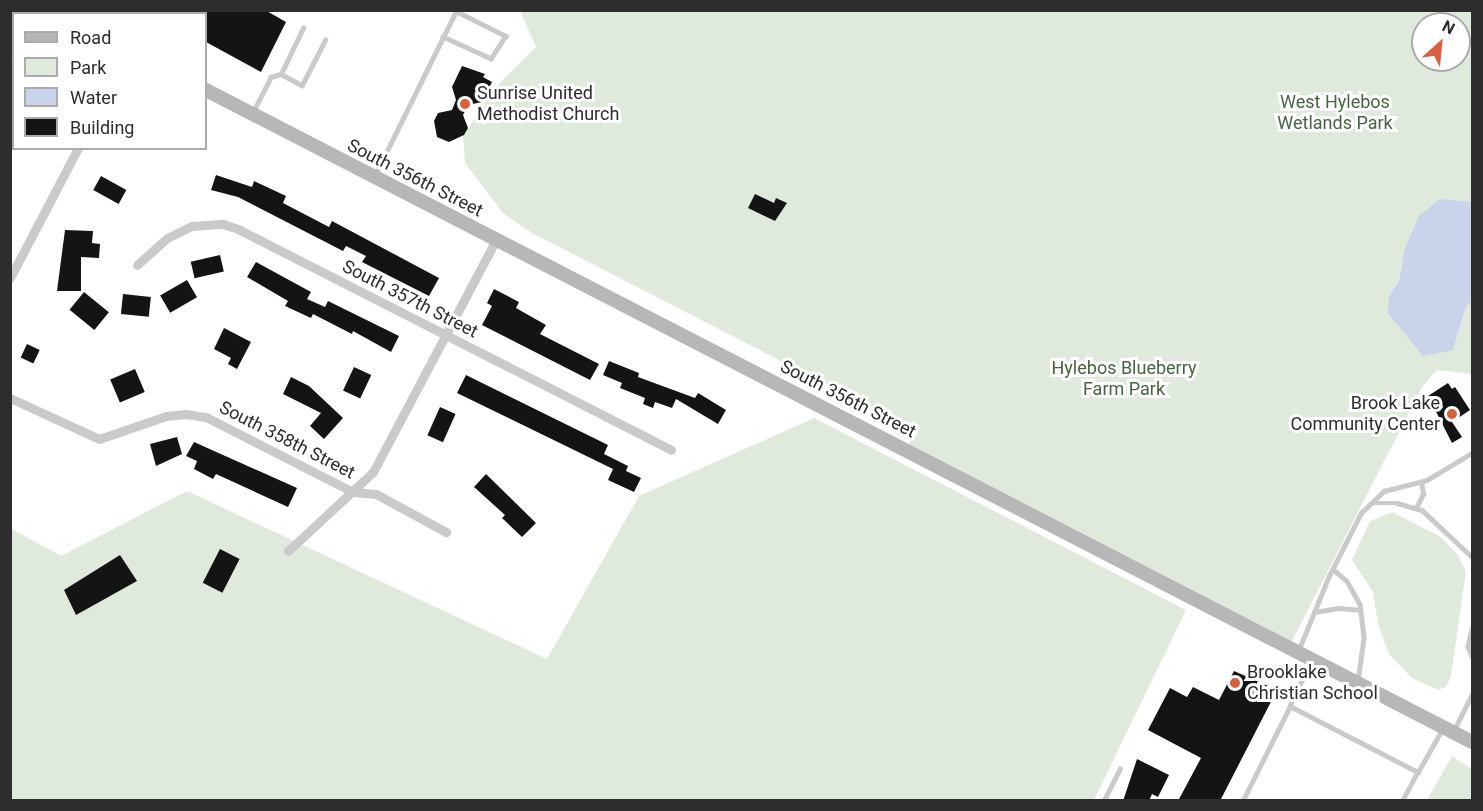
<!DOCTYPE html>
<html>
<head>
<meta charset="utf-8">
<style>
  body { margin:0 }
  #map { position:relative; width:1483px; height:811px; overflow:hidden; background:#fff; font-family:Roboto,sans-serif }
  div>[style] { position:absolute }
  .green>* { inset:0; background:#dfeadc }
  .water>* { inset:0; background:#c9d3e9 }
  .building>* { inset:0; background:#141414; transform-origin:0 0 }
  .service>* { height:4.5px; margin:-2.25px; padding:0 2.25px; transform-origin:2.25px; border-radius:2.25px; background:#cacaca }
  .minor>* { height:9px; margin:-4.5px; padding:0 4.5px; transform-origin:4.5px; border-radius:4.5px; background:#cacaca }
  .secondary>* { height:14px; margin:-7px; padding:0 7px; transform-origin:7px; border-radius:7px; background:#b7b7b7 }
  .dots>* { width:16px; height:16px; translate:-50% -50%; box-sizing:border-box; border:3px solid #fff; border-radius:50% }
  span { translate:-50% -50%; white-space:nowrap; text-align:center; line-height:1.15; -webkit-text-stroke:6px #fff; paint-order:stroke }
  .poi-label { font-size:18px; color:#2d2d2d }
  .left { translate:0 -50%; text-align:left }
  .right { translate:-100% -50%; text-align:right }
  .park-label { font-size:18px; color:#44663e }
  .street-label { font-size:18px; color:#2d2d2d }
  .frame { position:absolute; inset:0; border:12px solid #2d2d2d; pointer-events:none }
  .legend { position:absolute; left:12px; top:12px; width:195px; height:138px; box-sizing:border-box; background:#fff; border:2px solid #ababab; margin:0; padding:8px 10px; list-style:none; font-size:18px; color:#2d2d2d }
  .legend li { display:flex; align-items:center; gap:12px; height:30px }
  .legend b { width:30px; border:2px solid #ababab }
  .north { position:absolute; left:1411px; top:12px; width:60px; height:60px; box-sizing:border-box; background:#fff; border:2px solid #ababab; border-radius:50%; rotate:27deg; font-size:16px; font-weight:700; line-height:24px; text-align:center; color:#2d2d2d }
  .north::after { content:''; display:block; margin:auto; width:21px; height:27px; background:#d8603c; clip-path:polygon(50% 0,100% 100%,50% 72%,0 100%) }
</style>
</head>
<body>
<div id="map">
  <div class="green">
    <div style="clip-path:polygon(evenodd,520px 11px,1472px 11px,1472px 300px,1402px 265px,1399px 281px,1389px 296px,1453px 350px,1466px 307px,1472px 301px,1472px 374px,1437px 370px,1422px 387px,1289px 647px,906px 449px,915px 430px,532px 233px,503px 213px,465px 163px,463px 136px,495px 88px,536px 47px,520px 11px,1423px 24px,1459px 24px,1459px 60px,1423px 60px,1423px 24px)"></div>
    <div style="clip-path:polygon(814px 418px,1186px 610px,1094px 800px,11px 800px,10px 528px,61px 556px,187px 491px,547px 659px,639px 496px)"></div>
    <div style="clip-path:polygon(1392px 512px,1441px 537px,1458px 555px,1466px 572px,1451px 676px,1446px 687px,1438px 690px,1412px 678px,1389px 654px,1378px 624px,1373px 592px,1352px 560px,1370px 521px)"></div>
    <div style="clip-path:polygon(1452px 756px,1472px 769px,1472px 800px,1427px 800px)"></div>
  </div>
  <div class="water">
    <div style="clip-path:polygon(1440px 199px,1472px 202px,1472px 301px,1466px 307px,1453px 350px,1423px 356px,1388px 313px,1389px 296px,1399px 281px,1405px 248px,1419px 216px)"></div>
  </div>
  <div class="building">
    <div style="clip-path:polygon(206px 10px,265px 10px,286px 22px,261px 72px,206px 42px)"></div>
    <div style="clip-path:polygon(462px 66px,485px 74px,483px 77px,492px 82px,482px 102px,468px 105px,463px 115px,468px 128px,464px 135px,449px 142px,437px 137px,434px 121px,438px 113px,452px 110px,456px 100px,452px 87px)"></div>
    <div style="clip-path:polygon(216px 175px,252px 187px,254px 181px,286px 196px,283px 203px,329px 227px,332px 221px,439px 278px,429px 296px,362px 262px,366px 256px,346px 246px,343px 251px,238px 197px,211px 190px)"></div>
    <div style="left:101px;top:176px;width:29px;height:16px;rotate:29deg"></div>
    <div style="clip-path:polygon(755px 194px,774px 203px,776px 198px,787px 203px,775px 221px,748px 208px)"></div>
    <div style="clip-path:polygon(65px 230px,93px 231px,92px 243px,100px 244px,99px 258px,81px 257px,81px 291px,57px 291px)"></div>
    <div style="left:220px;top:255px;width:17px;height:30px;rotate:77deg"></div>
    <div style="clip-path:polygon(256px 262px,311px 292px,307px 299px,325px 307px,328px 301px,399px 336px,391px 352px,353px 331px,352px 334px,313px 314px,311px 318px,285px 306px,288px 301px,247px 277px)"></div>
    <div style="left:187px;top:280px;width:20px;height:31px;rotate:60deg"></div>
    <div style="clip-path:polygon(494px 289px,519px 302px,516px 308px,546px 325px,540px 334px,599px 364px,590px 380px,482px 325px,492px 306px,487px 303px)"></div>
    <div style="left:84px;top:292px;width:32px;height:23px;rotate:39deg"></div>
    <div style="left:123px;top:294px;width:28px;height:20px;rotate:6deg"></div>
    <div style="clip-path:polygon(224px 328px,251px 342px,237px 369px,228px 364px,231px 358px,214px 349px)"></div>
    <div style="left:27px;top:344px;width:14px;height:15px;rotate:25deg"></div>
    <div style="clip-path:polygon(609px 361px,639px 373px,638px 377px,695px 398px,698px 393px,726px 410px,718px 424px,676px 399px,672px 408px,655px 402px,653px 408px,643px 404px,645px 398px,620px 388px,622px 383px,603px 375px)"></div>
    <div style="left:354px;top:367px;width:19px;height:26px;rotate:25deg"></div>
    <div style="left:135px;top:369px;width:25px;height:27px;rotate:67deg"></div>
    <div style="clip-path:polygon(466px 375px,608px 445px,604px 454px,628px 466px,626px 471px,641px 478px,634px 492px,608px 480px,613px 469px,457px 393px)"></div>
    <div style="clip-path:polygon(291px 377px,309px 386px,343px 418px,324px 439px,310px 426px,321px 413px,283px 394px)"></div>
    <div style="clip-path:polygon(1448px 383px,1452px 389px,1455px 387px,1470px 410px,1452px 422px,1462px 437px,1452px 443px,1428px 396px)"></div>
    <div style="left:440px;top:407px;width:17px;height:31px;rotate:24deg"></div>
    <div style="clip-path:polygon(177px 437px,182px 454px,156px 466px,150px 444px)"></div>
    <div style="clip-path:polygon(194px 442px,297px 488px,288px 507px,216px 474px,213px 479px,194px 469px,197px 461px,186px 456px)"></div>
    <div style="clip-path:polygon(486px 474px,536px 523px,522px 537px,502px 518px,505px 515px,474px 487px)"></div>
    <div style="left:220px;top:549px;width:22px;height:38px;rotate:27deg"></div>
    <div style="clip-path:polygon(120px 555px,137px 581px,76px 615px,64px 590px)"></div>
    <div style="clip-path:polygon(1234px 671px,1277px 690px,1220px 801px,1178px 801px,1201px 758px,1148px 730px,1170px 688px,1187px 697px,1193px 687px,1219px 700px)"></div>
    <div style="clip-path:polygon(1137px 759px,1169px 775px,1158px 797px,1152px 794px,1149px 801px,1123px 801px)"></div>
  </div>
  <div class="service">
    <div style="left:281px;top:74px;width:51px;rotate:-64.4deg"></div>
    <div style="left:253px;top:112px;width:39px;rotate:-63deg"></div>
    <div style="left:271px;top:77px;width:10px;rotate:-17deg"></div>
    <div style="left:281px;top:74px;width:24px;rotate:28deg"></div>
    <div style="left:302px;top:85px;width:51px;rotate:-62.9deg"></div>
    <div style="left:375px;top:175px;width:183px;rotate:-63.7deg"></div>
    <div style="left:456px;top:11px;width:56px;rotate:26.6deg"></div>
    <div style="left:506px;top:36px;width:27px;rotate:123deg"></div>
    <div style="left:491px;top:59px;width:53px;rotate:-155.4deg"></div>
    <div style="left:1372px;top:503px;width:25px"></div>
    <div style="left:1397px;top:503px;width:26px;rotate:16deg"></div>
    <div style="left:1422px;top:510px;width:69px;rotate:43.2deg"></div>
    <div style="left:1416px;top:508px;width:16px;rotate:-63deg"></div>
    <div style="left:1423px;top:494px;width:12px;rotate:-99deg"></div>
    <div style="left:1333px;top:569px;width:18px;rotate:41deg"></div>
    <div style="left:1347px;top:581px;width:26px;rotate:61deg"></div>
    <div style="left:1360px;top:604px;width:34px;rotate:83deg"></div>
    <div style="left:1364px;top:638px;width:44px;rotate:97.8deg"></div>
    <div style="left:1314px;top:612px;width:25px;rotate:-9deg"></div>
    <div style="left:1339px;top:608px;width:21px;rotate:5deg"></div>
    <div style="left:1472px;top:629px;width:18px;rotate:103deg"></div>
    <div style="left:1468px;top:647px;width:10px;rotate:66deg"></div>
    <div style="left:1299px;top:649px;width:79px;rotate:-67.7deg"></div>
    <div style="left:1329px;top:576px;width:71px;rotate:-63.1deg"></div>
    <div style="left:1361px;top:513px;width:32px;rotate:-44deg"></div>
    <div style="left:1384px;top:491px;width:44px;rotate:-14.3deg"></div>
    <div style="left:1427px;top:480px;width:52px;rotate:-31deg"></div>
    <div style="left:1311px;top:662px;width:49px;rotate:115.5deg"></div>
    <div style="left:1290px;top:706px;width:144px;rotate:27.3deg"></div>
    <div style="left:1418px;top:772px;width:32px;rotate:118deg"></div>
    <div style="left:1453px;top:732px;width:42px;rotate:-63.4deg"></div>
    <div style="left:1418px;top:772px;width:51px;rotate:-60.4deg"></div>
    <div style="left:1104px;top:800px;width:35px;rotate:-63deg"></div>
    <div style="left:1243px;top:800px;width:105px;rotate:-63.4deg"></div>
  </div>
  <div class="minor">
    <div style="left:137px;top:265px;width:40px;rotate:-42deg"></div>
    <div style="left:167px;top:238px;width:28px;rotate:-26deg"></div>
    <div style="left:192px;top:226px;width:31px;rotate:-4deg"></div>
    <div style="left:223px;top:224px;width:16px;rotate:18deg"></div>
    <div style="left:238px;top:229px;width:486px;rotate:27deg"></div>
    <div style="left:10px;top:278px;width:147px;rotate:-62.4deg"></div>
    <div style="left:10px;top:398px;width:98px;rotate:24.7deg"></div>
    <div style="left:99px;top:439px;width:71px;rotate:-18.9deg"></div>
    <div style="left:166px;top:416px;width:20px;rotate:-6deg"></div>
    <div style="left:186px;top:414px;width:20px;rotate:9deg"></div>
    <div style="left:206px;top:417px;width:165px;rotate:27deg"></div>
    <div style="left:353px;top:492px;width:23px;rotate:5deg"></div>
    <div style="left:376px;top:494px;width:80px;rotate:28.5deg"></div>
    <div style="left:288px;top:551px;width:116px;rotate:-42.9deg"></div>
    <div style="left:373px;top:472px;width:263px;rotate:-62.1deg"></div>
  </div>
  <div class="secondary">
    <div style="left:52px;top:10px;width:7px;rotate:34deg"></div>
    <div style="left:148px;top:14px;width:4px;rotate:-76deg"></div>
    <div style="left:206px;top:90px;width:1424px;rotate:27.25deg"></div>
  </div>
  <div class="dots">
    <div style="left:465px;top:104px;background:#d8603c"></div>
    <div style="left:1452px;top:414px;background:#d8603c"></div>
    <div style="left:1235px;top:683px;background:#d8603c"></div>
  </div>
  <div class="poi-label">
    <span class="left" style="left:477px;top:104px">Sunrise United<br>Methodist Church</span>
    <span class="right" style="left:1440px;top:414px">Brook Lake<br>Community Center</span>
    <span class="left" style="left:1247px;top:683px">Brooklake<br>Christian School</span>
  </div>
  <div class="park-label">
    <span style="left:1335px;top:113px">West Hylebos<br>Wetlands Park</span>
    <span style="left:1124px;top:379px">Hylebos Blueberry<br>Farm Park</span>
  </div>
  <div class="street-label">
    <span style="left:415px;top:178px;rotate:27deg">South 356th Street</span>
    <span style="left:410px;top:299px;rotate:27deg">South 357th Street</span>
    <span style="left:848px;top:399px;rotate:27deg">South 356th Street</span>
    <span style="left:287px;top:440px;rotate:27deg">South 358th Street</span>
  </div>
  <div class="frame"></div>
  <ul class="legend">
  <li><b style="height:8px;background:#b7b7b7"></b>Road</li>
  <li><b style="height:16px;background:#dfeadc"></b>Park</li>
  <li><b style="height:16px;background:#c9d3e9"></b>Water</li>
  <li><b style="height:16px;background:#141414"></b>Building</li>
  </ul>
  <div class="north">N</div>
</div>
</body>
</html>
